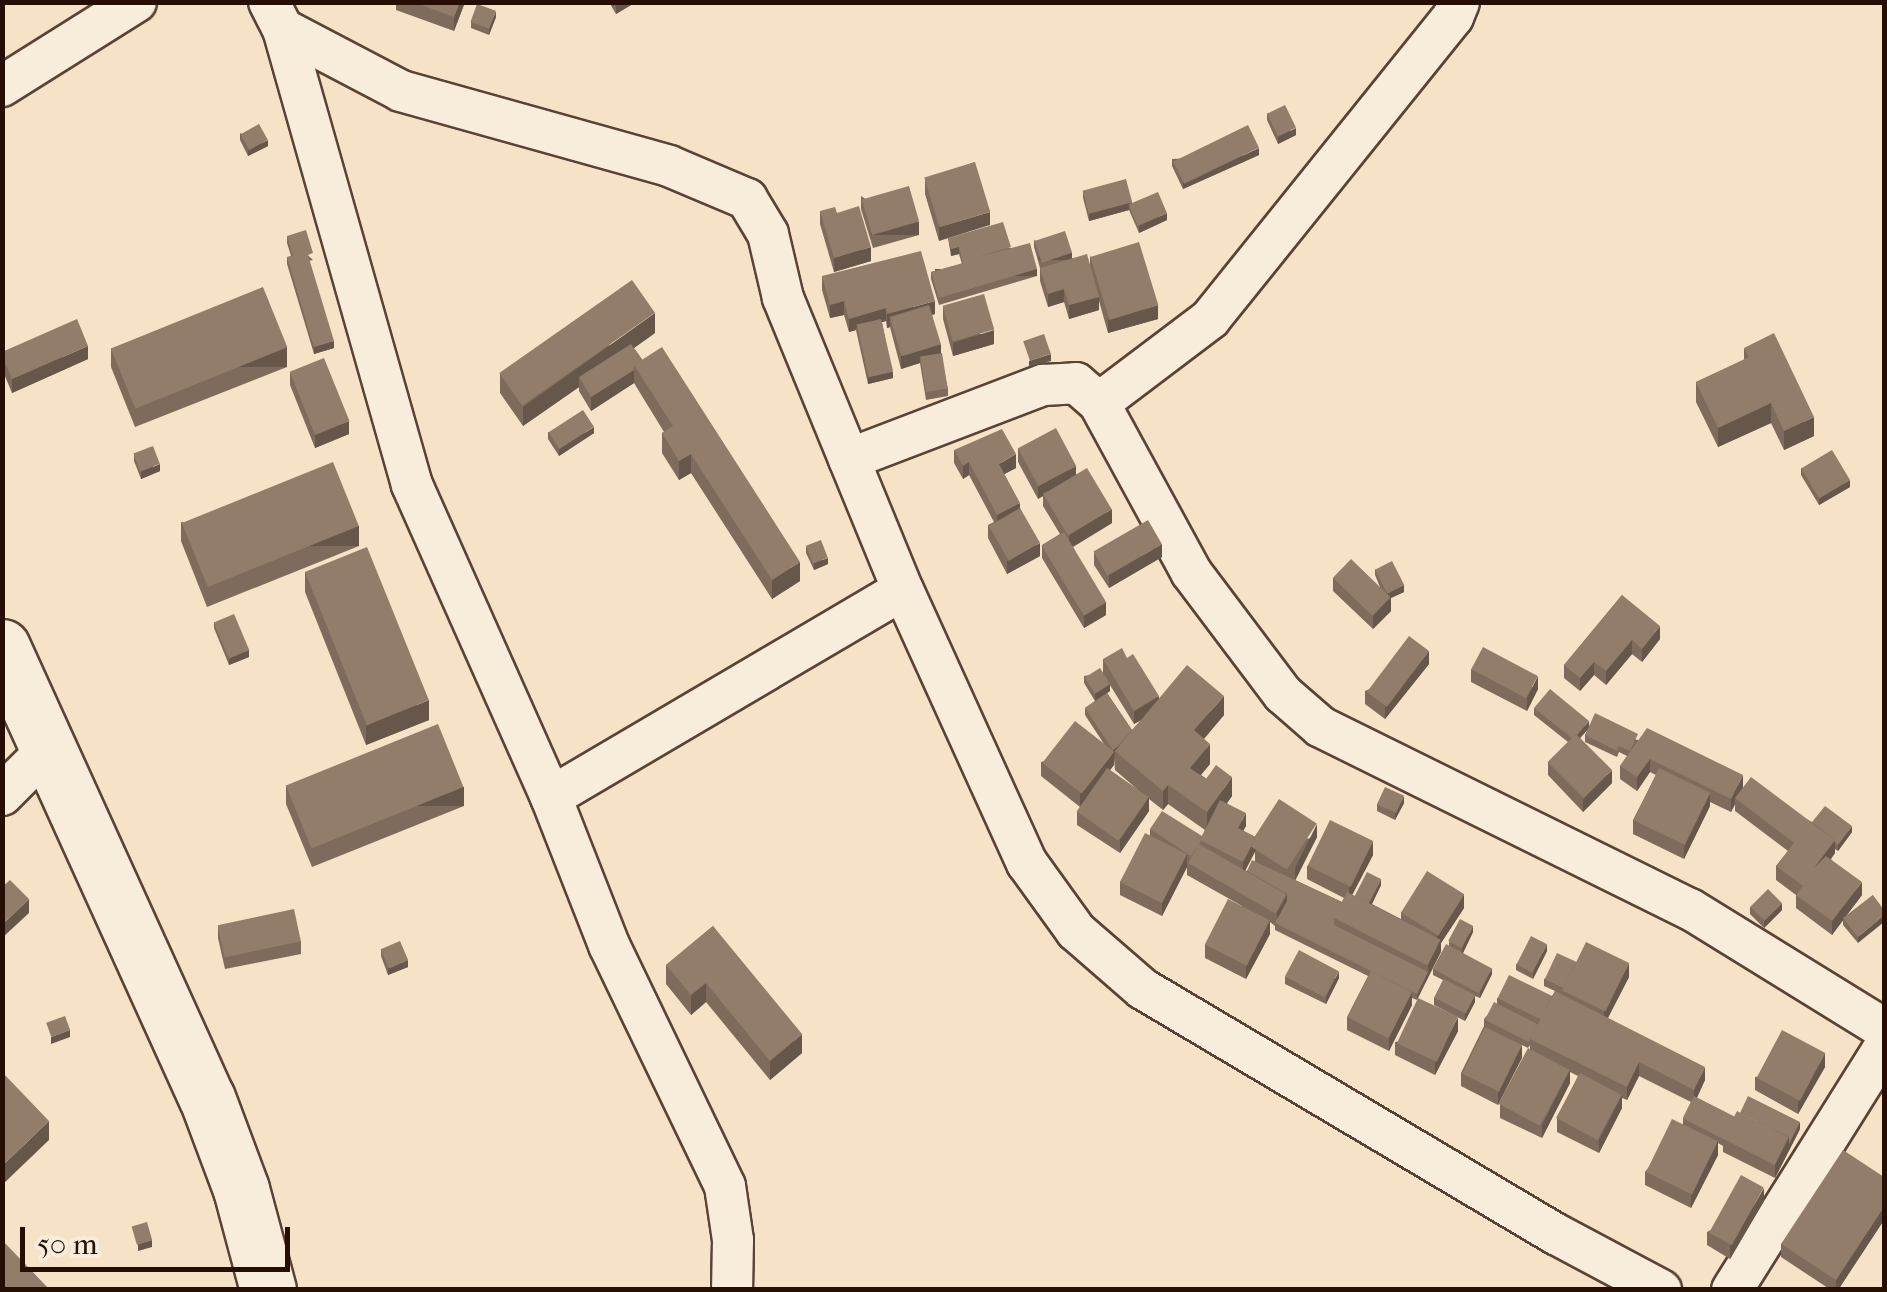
<!DOCTYPE html>
<html>
<head>
<meta charset="utf-8">
<style>
  body { margin:0 }
  #map { position:relative; width:1887px; height:1292px; overflow:hidden; background:#f5e2c7; font-family:"IM FELL French Canon",serif }
  div>[style] { position:absolute }
  .roads { filter:drop-shadow(2px 0 #5a4336) drop-shadow(-2px 0 #5a4336) drop-shadow(0 2px #5a4336) drop-shadow(0 -2px #5a4336) }
  .street>* { height:40px; margin:-20px; padding:0 20px; transform-origin:20px; border-radius:20px; background:#f8ecdb }
  .secondary>* { height:55px; margin:-27.5px; padding:0 27.5px; transform-origin:27.5px; border-radius:27.5px; background:#f8ecdb }
  .wall>* { inset:0; background:#7e6b5b }
  .shaded-wall>* { inset:0; background:#66574a; transform-origin:0 0 }
  .building>* { inset:0; background:#927c6a; transform-origin:0 0 }
  span { translate:-50% -50%; white-space:nowrap; text-align:center; line-height:1.15; -webkit-text-stroke:8px #f8ecdb; paint-order:stroke }
  .frame { position:absolute; inset:0; border:5px solid #270e05; pointer-events:none }
  .scale { position:absolute; left:20px; top:1227px; width:270px; height:45px; box-sizing:border-box; border:5px solid #270e05; border-top:0; padding-left:12px; font-size:30px; line-height:35px; white-space:nowrap; color:#270e05; -webkit-text-stroke:8px #f8ecdb; paint-order:stroke }
</style>
</head>
<body>
<div id="map">
  <div class="roads">
    <div class="street">
      <div style="left:269px;top:2px;width:30px;rotate:63deg"></div>
      <div style="left:283px;top:29px;width:474px;rotate:74.2deg"></div>
      <div style="left:412px;top:485px;width:342px;rotate:66deg"></div>
      <div style="left:551px;top:797px;width:159px;rotate:68.6deg"></div>
      <div style="left:609px;top:945px;width:267px;rotate:64.3deg"></div>
      <div style="left:725px;top:1186px;width:55px;rotate:81.6deg"></div>
      <div style="left:733px;top:1240px;width:50px;rotate:91.1deg"></div>
      <div style="left:283px;top:29px;width:133px;rotate:27.7deg"></div>
      <div style="left:401px;top:91px;width:278px;rotate:15.6deg"></div>
      <div style="left:669px;top:166px;width:85px;rotate:22.9deg"></div>
      <div style="left:747px;top:199px;width:41px;rotate:59deg"></div>
      <div style="left:768px;top:234px;width:66px;rotate:76.8deg"></div>
      <div style="left:783px;top:298px;width:316px;rotate:67.7deg"></div>
      <div style="left:903px;top:590px;width:300px;rotate:65.6deg"></div>
      <div style="left:1027px;top:863px;width:84px;rotate:54.2deg"></div>
      <div style="left:1076px;top:931px;width:89px;rotate:40.9deg"></div>
      <div style="left:1143px;top:989px;width:480px;rotate:30.7deg"></div>
      <div style="left:1556px;top:1234px;width:119px;rotate:28.1deg"></div>
      <div style="left:2px;top:86px;width:158px;rotate:-32.1deg"></div>
      <div style="left:1099px;top:403px;width:139px;rotate:-37.1deg"></div>
      <div style="left:1210px;top:319px;width:388px;rotate:-51.2deg"></div>
      <div style="left:1453px;top:17px;width:16px;rotate:-68deg"></div>
      <div style="left:849px;top:459px;width:208px;rotate:-20.9deg"></div>
      <div style="left:1043px;top:385px;width:33px;rotate:-3deg"></div>
      <div style="left:1076px;top:383px;width:30px;rotate:41deg"></div>
      <div style="left:1099px;top:403px;width:192px;rotate:61.4deg"></div>
      <div style="left:1191px;top:572px;width:153px;rotate:53deg"></div>
      <div style="left:1283px;top:694px;width:50px;rotate:41deg"></div>
      <div style="left:1321px;top:727px;width:411px;rotate:26.3deg"></div>
      <div style="left:1690px;top:909px;width:228px;rotate:31.7deg"></div>
      <div style="left:2px;top:795px;width:66px;rotate:-45deg"></div>
      <div style="left:551px;top:797px;width:408px;rotate:-30.5deg"></div>
      <div style="left:1732px;top:1290px;width:286px;rotate:-57.9deg"></div>
    </div>
    <div class="secondary">
      <div style="left:2px;top:647px;width:495px;rotate:65.6deg"></div>
      <div style="left:207px;top:1098px;width:97px;rotate:69.5deg"></div>
      <div style="left:241px;top:1189px;width:105px;rotate:75deg"></div>
    </div>
  </div>
  <div class="wall">
    <div style="clip-path:polygon(396px 2px,465px 2px,454px 31px,396px 10px)"></div>
    <div style="clip-path:polygon(609px 2px,636px 2px,616px 14px)"></div>
    <div style="clip-path:polygon(496px 17px,489px 35px,471px 28px,471px 22px)"></div>
    <div style="clip-path:polygon(1267px 113px,1296px 135px,1278px 144px,1267px 120px)"></div>
    <div style="clip-path:polygon(240px 133px,268px 146px,248px 156px,240px 140px)"></div>
    <div style="clip-path:polygon(1259px 155px,1183px 189px,1172px 166px,1172px 159px)"></div>
    <div style="clip-path:polygon(975px 162px,939px 241px,925px 194px,925px 180px)"></div>
    <div style="clip-path:polygon(1083px 191px,1132px 204px,1167px 220px,1139px 233px,1129px 210px,1089px 221px,1083px 198px)"></div>
    <div style="clip-path:polygon(861px 196px,919px 235px,873px 248px,861px 209px)"></div>
    <div style="clip-path:polygon(820px 211px,837px 213px,871px 261px,834px 272px,820px 224px)"></div>
    <div style="clip-path:polygon(287px 236px,313px 260px,309px 261px,334px 348px,314px 354px,287px 264px,287px 257px,291px 256px,287px 243px)"></div>
    <div style="clip-path:polygon(948px 238px,1011px 248px,1037px 276px,939px 305px,931px 279px,931px 272px,962px 264px,959px 254px,951px 256px)"></div>
    <div style="clip-path:polygon(1034px 240px,1072px 258px,1090px 265px,1090px 256px,1158px 319px,1108px 333px,1099px 301px,1099px 310px,1069px 319px,1064px 302px,1048px 307px,1040px 281px,1040px 268px,1034px 247px)"></div>
    <div style="clip-path:polygon(822px 276px,935px 314px,932px 315px,948px 389px,948px 396px,926px 400px,920px 363px,901px 369px,890px 327px,887px 328px,886px 321px,882px 322px,893px 378px,868px 384px,856px 330px,849px 332px,844px 315px,830px 318px,822px 290px)"></div>
    <div style="clip-path:polygon(943px 306px,994px 344px,953px 356px,943px 319px)"></div>
    <div style="clip-path:polygon(655px 333px,634px 348px,800px 581px,772px 599px,691px 473px,679px 480px,662px 453px,662px 433px,664px 432px,634px 383px,591px 411px,579px 391px,579px 387px,523px 426px,500px 393px,500px 374px)"></div>
    <div style="clip-path:polygon(111px 348px,287px 367px,135px 427px,111px 367px)"></div>
    <div style="clip-path:polygon(1744px 348px,1814px 436px,1784px 450px,1771px 423px,1718px 447px,1696px 402px,1696px 382px,1744px 360px)"></div>
    <div style="clip-path:polygon(2px 352px,88px 359px,12px 393px,2px 369px)"></div>
    <div style="clip-path:polygon(290px 372px,349px 434px,315px 448px,290px 385px)"></div>
    <div style="clip-path:polygon(548px 432px,594px 433px,559px 456px,548px 439px)"></div>
    <div style="clip-path:polygon(1018px 448px,1076px 474px,1112px 523px,1073px 547px,1106px 615px,1084px 628px,1042px 558px,1042px 545px,1060px 534px,1043px 506px,1043px 496px,1038px 499px,1018px 462px)"></div>
    <div style="clip-path:polygon(954px 450px,1016px 468px,1004px 474px,1020px 508px,1040px 556px,1007px 574px,988px 538px,988px 525px,994px 522px,969px 475px,963px 479px,954px 463px)"></div>
    <div style="clip-path:polygon(134px 454px,160px 471px,141px 479px,134px 461px)"></div>
    <div style="clip-path:polygon(1801px 468px,1850px 487px,1819px 505px,1801px 475px)"></div>
    <div style="clip-path:polygon(181px 522px,359px 546px,207px 607px,181px 541px)"></div>
    <div style="clip-path:polygon(806px 546px,828px 564px,814px 570px,806px 553px)"></div>
    <div style="clip-path:polygon(1094px 552px,1162px 557px,1109px 588px,1094px 565px)"></div>
    <div style="clip-path:polygon(1375px 569px,1404px 592px,1391px 598px,1391px 611px,1373px 629px,1333px 591px,1333px 578px,1380px 587px,1375px 575px)"></div>
    <div style="clip-path:polygon(305px 572px,429px 720px,366px 745px,305px 592px)"></div>
    <div style="clip-path:polygon(1622px 595px,1660px 639px,1642px 662px,1632px 654px,1606px 685px,1594px 675px,1580px 691px,1564px 678px,1564px 665px)"></div>
    <div style="clip-path:polygon(214px 622px,249px 657px,229px 665px,214px 628px)"></div>
    <div style="clip-path:polygon(evenodd,1127px 658px,1159px 699px,1224px 715px,1204px 739px,1210px 764px,1201px 775px,1232px 796px,1227px 803px,1246px 826px,1243px 830px,1256px 847px,1317px 837px,1295px 880px,1342px 902px,1344px 898px,1307px 879px,1307px 866px,1373px 855px,1352px 895px,1354px 896px,1381px 885px,1372px 904px,1401px 919px,1401px 912px,1464px 908px,1441px 943px,1417px 1000px,1412px 998px,1412px 1005px,1389px 1051px,1347px 1030px,1347px 1017px,1368px 976px,1275px 930px,1275px 926px,1270px 922px,1270px 934px,1246px 979px,1205px 958px,1205px 945px,1242px 906px,1187px 875px,1187px 860px,1187px 867px,1162px 916px,1120px 895px,1120px 882px,1150px 835px,1150px 829px,1202px 836px,1205px 830px,1168px 804px,1163px 810px,1149px 799px,1149px 811px,1120px 853px,1077px 825px,1077px 812px,1086px 800px,1080px 807px,1041px 776px,1041px 762px,1104px 744px,1085px 715px,1085px 708px,1095px 701px,1084px 683px,1084px 676px,1103px 673px,1103px 659px,1127px 658px,1110px 685px,1134px 724px,1141px 720px,1132px 730px,1107px 693px,1110px 691px,1110px 685px,1127px 658px,1114px 756px,1115px 770px,1138px 790px,1110px 770px,1114px 765px,1114px 756px,1127px 658px,1255px 851px,1255px 861px,1247px 871px,1245px 870px,1255px 851px)"></div>
    <div style="clip-path:polygon(1429px 664px,1385px 719px,1365px 704px,1365px 691px)"></div>
    <div style="clip-path:polygon(1471px 669px,1538px 689px,1527px 711px,1471px 682px)"></div>
    <div style="clip-path:polygon(1534px 708px,1589px 727px,1638px 740px,1743px 788px,1812px 822px,1852px 832px,1838px 851px,1835px 849px,1835px 853px,1831px 859px,1862px 895px,1845px 917px,1873px 895px,1858px 943px,1843px 925px,1843px 920px,1832px 935px,1796px 908px,1796px 895px,1776px 880px,1776px 866px,1788px 851px,1735px 811px,1735px 804px,1731px 812px,1710px 802px,1710px 806px,1684px 859px,1633px 834px,1633px 820px,1656px 775px,1650px 772px,1637px 791px,1620px 779px,1620px 766px,1627px 756px,1619px 752px,1617px 757px,1585px 742px,1585px 735px,1588px 729px,1580px 738px,1612px 783px,1583px 812px,1548px 775px,1548px 762px,1568px 742px,1534px 715px)"></div>
    <div style="clip-path:polygon(286px 785px,464px 806px,312px 867px,286px 804px)"></div>
    <div style="clip-path:polygon(1404px 803px,1395px 820px,1377px 811px,1377px 804px)"></div>
    <div style="clip-path:polygon(1750px 907px,1782px 910px,1764px 928px,1750px 914px)"></div>
    <div style="clip-path:polygon(218px 925px,301px 941px,301px 954px,225px 969px,218px 938px)"></div>
    <div style="clip-path:polygon(713px 926px,802px 1053px,770px 1080px,706px 1002px,691px 1015px,666px 984px,666px 965px)"></div>
    <div style="clip-path:polygon(1473px 932px,1463px 953px,1492px 974px,1480px 998px,1475px 996px,1475px 1002px,1465px 1021px,1434px 1005px,1434px 998px,1443px 980px,1433px 975px,1433px 969px,1449px 946px,1449px 942px)"></div>
    <div style="clip-path:polygon(381px 949px,408px 967px,388px 975px,381px 956px)"></div>
    <div style="clip-path:polygon(1547px 951px,1533px 979px,1516px 970px,1516px 964px)"></div>
    <div style="clip-path:polygon(1576px 962px,1629px 977px,1608px 1018px,1705px 1080px,1697px 1098px,1735px 1117px,1800px 1129px,1775px 1178px,1723px 1152px,1723px 1146px,1718px 1143px,1718px 1155px,1691px 1208px,1645px 1185px,1645px 1172px,1683px 1124px,1683px 1119px,1691px 1102px,1639px 1076px,1627px 1100px,1622px 1098px,1622px 1108px,1599px 1153px,1557px 1132px,1557px 1118px,1578px 1076px,1570px 1072px,1570px 1083px,1542px 1138px,1500px 1118px,1500px 1104px,1530px 1050px,1530px 1045px,1528px 1048px,1522px 1045px,1498px 1105px,1461px 1086px,1461px 1073px,1484px 1026px,1484px 1019px,1497px 1004px,1497px 998px,1552px 996px,1555px 991px,1544px 986px,1544px 979px)"></div>
    <div style="clip-path:polygon(1285px 977px,1339px 978px,1326px 1004px,1285px 984px)"></div>
    <div style="clip-path:polygon(1458px 1031px,1435px 1075px,1395px 1055px,1395px 1042px)"></div>
    <div style="clip-path:polygon(1825px 1067px,1798px 1114px,1755px 1090px,1755px 1077px)"></div>
    <div style="clip-path:polygon(1884px 1177px,1884px 1220px,1838px 1290px,1831px 1290px,1781px 1257px,1781px 1244px)"></div>
    <div style="clip-path:polygon(1764px 1201px,1730px 1259px,1707px 1245px,1707px 1232px)"></div>
  </div>
  <div class="shaded-wall">
    <div style="clip-path:polygon(460px 2px,465px 2px,454px 31px,454px 17px)"></div>
    <div style="clip-path:polygon(616px 2px,636px 2px,616px 14px)"></div>
    <div style="clip-path:polygon(496px 11px,496px 17px,489px 35px,489px 28px)"></div>
    <div style="clip-path:polygon(1296px 128px,1296px 135px,1278px 144px,1278px 137px)"></div>
    <div style="clip-path:polygon(268px 140px,268px 146px,248px 156px,248px 150px)"></div>
    <div style="clip-path:polygon(1259px 148px,1259px 155px,1183px 189px,1183px 183px)"></div>
    <div style="clip-path:polygon(1132px 202px,1132px 209px,1129px 206px,1129px 210px,1089px 221px,1089px 214px)"></div>
    <div style="clip-path:polygon(990px 212px,990px 225px,939px 241px,939px 227px)"></div>
    <div style="clip-path:polygon(1167px 213px,1167px 220px,1139px 233px,1139px 226px)"></div>
    <div style="left:919px;top:222px;width:13px;height:48px;rotate:90deg"></div>
    <div style="clip-path:polygon(871px 247px,871px 261px,834px 272px,834px 258px)"></div>
    <div style="clip-path:polygon(959px 247px,959px 254px,951px 256px,951px 249px)"></div>
    <div style="left:1072px;top:253px;width:7px;height:33px;rotate:90deg"></div>
    <div style="left:1037px;top:269px;width:7px;height:102px;rotate:90deg"></div>
    <div style="clip-path:polygon(1064px 289px,1064px 302px,1048px 307px,1048px 294px)"></div>
    <div style="clip-path:polygon(1099px 297px,1099px 310px,1069px 319px,1069px 305px)"></div>
    <div style="clip-path:polygon(844px 301px,844px 315px,830px 318px,830px 305px)"></div>
    <div style="clip-path:polygon(935px 301px,935px 314px,893px 326px,890px 316px,890px 327px,887px 328px,887px 314px)"></div>
    <div style="clip-path:polygon(1158px 305px,1158px 319px,1108px 333px,1108px 320px)"></div>
    <div style="clip-path:polygon(886px 308px,886px 321px,857px 329px,856px 324px,856px 330px,849px 332px,849px 319px)"></div>
    <div style="clip-path:polygon(655px 313px,655px 333px,583px 384px,579px 377px,579px 387px,523px 426px,523px 407px)"></div>
    <div style="clip-path:polygon(994px 330px,994px 344px,953px 356px,953px 343px)"></div>
    <div style="clip-path:polygon(334px 341px,334px 348px,314px 354px,314px 347px)"></div>
    <div style="clip-path:polygon(941px 344px,941px 357px,920px 357px,920px 363px,901px 369px,901px 356px)"></div>
    <div style="clip-path:polygon(88px 346px,88px 359px,12px 393px,12px 379px)"></div>
    <div style="left:287px;top:347px;width:20px;height:164px;rotate:90deg"></div>
    <div style="clip-path:polygon(1051px 354px,1051px 361px,1029px 367px,1029px 361px)"></div>
    <div style="clip-path:polygon(634px 370px,634px 383px,591px 411px,591px 397px)"></div>
    <div style="clip-path:polygon(893px 372px,893px 378px,868px 384px,868px 377px)"></div>
    <div style="clip-path:polygon(1771px 403px,1771px 423px,1718px 447px,1718px 428px)"></div>
    <div style="clip-path:polygon(1814px 417px,1814px 436px,1784px 450px,1784px 431px)"></div>
    <div style="clip-path:polygon(349px 421px,349px 434px,315px 448px,315px 434px)"></div>
    <div style="clip-path:polygon(594px 427px,594px 433px,559px 456px,559px 449px)"></div>
    <div style="clip-path:polygon(691px 454px,691px 473px,679px 480px,679px 461px)"></div>
    <div style="clip-path:polygon(1016px 454px,1016px 468px,999px 477px,999px 464px)"></div>
    <div style="clip-path:polygon(969px 462px,969px 475px,963px 479px,963px 466px)"></div>
    <div style="clip-path:polygon(160px 464px,160px 471px,141px 479px,141px 472px)"></div>
    <div style="clip-path:polygon(1076px 466px,1076px 479px,1043px 493px,1043px 496px,1038px 499px,1038px 486px)"></div>
    <div style="clip-path:polygon(1850px 480px,1850px 487px,1819px 505px,1819px 498px)"></div>
    <div style="clip-path:polygon(1020px 503px,1020px 516px,997px 528px,997px 515px)"></div>
    <div style="clip-path:polygon(1112px 509px,1112px 523px,1069px 549px,1069px 535px)"></div>
    <div style="left:359px;top:526px;width:20px;height:164px;rotate:90deg"></div>
    <div style="clip-path:polygon(1040px 543px,1040px 556px,1007px 574px,1007px 561px)"></div>
    <div style="clip-path:polygon(1162px 544px,1162px 557px,1109px 588px,1109px 575px)"></div>
    <div style="clip-path:polygon(828px 558px,828px 564px,814px 570px,814px 563px)"></div>
    <div style="clip-path:polygon(800px 562px,800px 581px,772px 599px,772px 580px)"></div>
    <div style="clip-path:polygon(1404px 585px,1404px 592px,1391px 598px,1391px 611px,1373px 629px,1373px 616px,1386px 593px)"></div>
    <div style="clip-path:polygon(1106px 602px,1106px 615px,1084px 628px,1084px 615px)"></div>
    <div style="clip-path:polygon(1660px 626px,1660px 639px,1642px 662px,1642px 649px)"></div>
    <div style="clip-path:polygon(1632px 640px,1632px 654px,1606px 685px,1606px 671px)"></div>
    <div style="clip-path:polygon(249px 650px,249px 657px,229px 665px,229px 658px)"></div>
    <div style="clip-path:polygon(1429px 651px,1429px 664px,1385px 719px,1385px 706px)"></div>
    <div style="clip-path:polygon(1594px 662px,1594px 675px,1580px 691px,1580px 678px)"></div>
    <div style="clip-path:polygon(1538px 676px,1538px 689px,1527px 711px,1527px 698px)"></div>
    <div style="clip-path:polygon(1110px 684px,1110px 691px,1095px 701px,1095px 694px)"></div>
    <div style="clip-path:polygon(1159px 696px,1159px 710px,1134px 724px,1134px 711px)"></div>
    <div style="clip-path:polygon(1224px 696px,1224px 715px,1194px 750px,1194px 730px)"></div>
    <div style="clip-path:polygon(429px 700px,429px 720px,366px 745px,366px 726px)"></div>
    <div style="clip-path:polygon(1589px 721px,1589px 728px,1573px 746px,1573px 740px)"></div>
    <div style="clip-path:polygon(1135px 735px,1115px 751px,1114px 765px,1080px 807px,1080px 794px,1113px 750px)"></div>
    <div style="clip-path:polygon(1210px 744px,1210px 764px,1190px 787px,1190px 768px)"></div>
    <div style="clip-path:polygon(1650px 759px,1650px 772px,1637px 791px,1637px 777px)"></div>
    <div style="clip-path:polygon(1612px 770px,1612px 783px,1583px 812px,1583px 799px)"></div>
    <div style="clip-path:polygon(1743px 775px,1743px 788px,1735px 798px,1735px 804px,1731px 812px,1731px 799px)"></div>
    <div style="clip-path:polygon(1232px 777px,1232px 796px,1207px 831px,1207px 812px)"></div>
    <div style="clip-path:polygon(1168px 785px,1168px 804px,1163px 810px,1163px 791px)"></div>
    <div style="left:464px;top:787px;width:19px;height:164px;rotate:90deg"></div>
    <div style="clip-path:polygon(1710px 793px,1710px 806px,1684px 859px,1684px 846px)"></div>
    <div style="clip-path:polygon(1404px 796px,1404px 803px,1395px 820px,1395px 813px)"></div>
    <div style="clip-path:polygon(1149px 797px,1149px 811px,1120px 853px,1120px 840px)"></div>
    <div style="clip-path:polygon(1246px 813px,1246px 826px,1238px 841px,1238px 828px)"></div>
    <div style="clip-path:polygon(1317px 824px,1317px 837px,1295px 881px,1295px 868px)"></div>
    <div style="clip-path:polygon(1852px 826px,1852px 832px,1838px 851px,1838px 845px)"></div>
    <div style="clip-path:polygon(1256px 837px,1256px 850px,1243px 875px,1243px 862px)"></div>
    <div style="clip-path:polygon(1835px 840px,1835px 853px,1814px 881px,1814px 868px)"></div>
    <div style="clip-path:polygon(1373px 841px,1373px 855px,1349px 901px,1349px 887px)"></div>
    <div style="clip-path:polygon(1187px 854px,1187px 867px,1162px 916px,1162px 903px)"></div>
    <div style="clip-path:polygon(1381px 879px,1381px 885px,1367px 914px,1367px 907px)"></div>
    <div style="clip-path:polygon(1862px 882px,1862px 895px,1832px 935px,1832px 921px)"></div>
    <div style="clip-path:polygon(1287px 894px,1287px 907px,1277px 926px,1277px 913px)"></div>
    <div style="clip-path:polygon(1464px 894px,1464px 908px,1441px 943px,1441px 952px,1417px 1000px,1417px 994px,1428px 972px,1428px 965px,1437px 946px,1437px 935px)"></div>
    <div style="clip-path:polygon(29px 899px,29px 913px,2px 938px,2px 925px)"></div>
    <div style="clip-path:polygon(1782px 903px,1782px 910px,1764px 928px,1764px 921px)"></div>
    <div style="clip-path:polygon(1884px 915px,1884px 922px,1858px 943px,1858px 937px)"></div>
    <div style="clip-path:polygon(1270px 920px,1270px 934px,1246px 979px,1246px 966px)"></div>
    <div style="clip-path:polygon(1473px 926px,1473px 932px,1462px 955px,1462px 948px)"></div>
    <div style="clip-path:polygon(1547px 944px,1547px 951px,1533px 979px,1533px 972px)"></div>
    <div style="clip-path:polygon(408px 960px,408px 967px,388px 975px,388px 968px)"></div>
    <div style="clip-path:polygon(1629px 963px,1629px 977px,1604px 1025px,1604px 1012px)"></div>
    <div style="clip-path:polygon(1492px 968px,1492px 974px,1480px 998px,1480px 992px)"></div>
    <div style="clip-path:polygon(1339px 971px,1339px 978px,1326px 1004px,1326px 997px)"></div>
    <div style="clip-path:polygon(706px 983px,706px 1002px,691px 1015px,691px 995px)"></div>
    <div style="clip-path:polygon(1412px 992px,1412px 1005px,1389px 1051px,1389px 1038px)"></div>
    <div style="clip-path:polygon(1475px 995px,1475px 1002px,1465px 1021px,1465px 1014px)"></div>
    <div style="clip-path:polygon(1458px 1017px,1458px 1031px,1435px 1075px,1435px 1062px)"></div>
    <div style="clip-path:polygon(70px 1030px,70px 1037px,51px 1044px,51px 1037px)"></div>
    <div style="clip-path:polygon(802px 1034px,802px 1053px,770px 1080px,770px 1061px)"></div>
    <div style="clip-path:polygon(1522px 1045px,1522px 1058px,1498px 1105px,1498px 1092px)"></div>
    <div style="clip-path:polygon(1825px 1053px,1825px 1067px,1798px 1114px,1798px 1101px)"></div>
    <div style="clip-path:polygon(1639px 1062px,1639px 1076px,1627px 1100px,1627px 1087px)"></div>
    <div style="clip-path:polygon(1705px 1067px,1705px 1080px,1694px 1103px,1694px 1090px)"></div>
    <div style="clip-path:polygon(1570px 1070px,1570px 1083px,1542px 1138px,1542px 1125px)"></div>
    <div style="clip-path:polygon(1622px 1095px,1622px 1108px,1599px 1153px,1599px 1140px)"></div>
    <div style="clip-path:polygon(49px 1121px,49px 1140px,2px 1185px,2px 1166px)"></div>
    <div style="clip-path:polygon(1800px 1122px,1800px 1129px,1775px 1178px,1775px 1165px,1789px 1137px)"></div>
    <div style="clip-path:polygon(1718px 1141px,1718px 1155px,1691px 1208px,1691px 1195px)"></div>
    <div style="clip-path:polygon(1764px 1188px,1764px 1201px,1730px 1259px,1730px 1246px)"></div>
    <div style="clip-path:polygon(1884px 1207px,1884px 1220px,1838px 1290px,1836px 1290px,1836px 1280px)"></div>
    <div style="clip-path:polygon(152px 1240px,152px 1247px,138px 1251px,138px 1244px)"></div>
  </div>
  <div class="building">
    <div style="clip-path:polygon(413px 2px,460px 2px,454px 17px)"></div>
    <div style="left:477px;top:4px;width:20px;height:19px;rotate:20deg"></div>
    <div style="left:1285px;top:105px;width:25px;height:20px;rotate:64deg"></div>
    <div style="left:259px;top:124px;width:18px;height:21px;rotate:61deg"></div>
    <div style="left:1248px;top:125px;width:25px;height:83px;rotate:64deg"></div>
    <div style="left:975px;top:162px;width:52px;height:53px;rotate:73deg"></div>
    <div style="left:1126px;top:179px;width:24px;height:45px;rotate:75deg"></div>
    <div style="left:909px;top:186px;width:37px;height:49px;rotate:74deg"></div>
    <div style="left:1158px;top:192px;width:23px;height:32px;rotate:67deg"></div>
    <div style="clip-path:polygon(859px 206px,871px 247px,834px 258px,820px 211px,835px 207px,837px 213px)"></div>
    <div style="clip-path:polygon(1003px 222px,1011px 247px,974px 258px,1030px 243px,1037px 269px,939px 298px,931px 272px,963px 263px,959px 247px,951px 249px,948px 238px)"></div>
    <div style="clip-path:polygon(306px 230px,313px 253px,308px 255px,334px 341px,314px 347px,287px 257px,293px 256px,287px 236px)"></div>
    <div style="left:1065px;top:231px;width:23px;height:32px;rotate:72deg"></div>
    <div style="left:1139px;top:242px;width:66px;height:51px;rotate:73deg"></div>
    <div style="clip-path:polygon(921px 251px,935px 301px,887px 314px,886px 308px,849px 319px,844px 301px,830px 305px,822px 276px)"></div>
    <div style="clip-path:polygon(1087px 254px,1099px 297px,1069px 305px,1064px 289px,1048px 294px,1040px 268px)"></div>
    <div style="left:632px;top:280px;width:40px;height:162px;rotate:55deg"></div>
    <div style="left:263px;top:287px;width:65px;height:164px;rotate:68deg"></div>
    <div style="left:984px;top:294px;width:37px;height:43px;rotate:74deg"></div>
    <div style="left:929px;top:305px;width:41px;height:41px;rotate:73deg"></div>
    <div style="clip-path:polygon(77px 319px,88px 346px,12px 379px,2px 356px,2px 352px)"></div>
    <div style="left:881px;top:319px;width:54px;height:25px;rotate:77deg"></div>
    <div style="clip-path:polygon(1774px 333px,1814px 417px,1784px 431px,1771px 403px,1718px 428px,1696px 382px,1749px 357px,1744px 348px)"></div>
    <div style="left:1044px;top:334px;width:21px;height:22px;rotate:71deg"></div>
    <div style="clip-path:polygon(631px 344px,642px 360px,634px 365px,634px 370px,591px 397px,579px 377px)"></div>
    <div style="clip-path:polygon(662px 347px,800px 562px,772px 580px,691px 454px,679px 461px,662px 433px,673px 426px,634px 365px)"></div>
    <div style="left:942px;top:353px;width:36px;height:22px;rotate:81deg"></div>
    <div style="left:324px;top:358px;width:68px;height:37px;rotate:68deg"></div>
    <div style="left:583px;top:410px;width:20px;height:41px;rotate:57deg"></div>
    <div style="left:1056px;top:428px;width:43px;height:43px;rotate:62deg"></div>
    <div style="clip-path:polygon(1002px 429px,1016px 454px,999px 464px,1020px 503px,997px 515px,969px 462px,963px 466px,954px 450px)"></div>
    <div style="left:153px;top:446px;width:19px;height:21px;rotate:69deg"></div>
    <div style="left:1832px;top:450px;width:35px;height:36px;rotate:59deg"></div>
    <div style="left:333px;top:462px;width:69px;height:163px;rotate:68deg"></div>
    <div style="left:1087px;top:468px;width:48px;height:51px;rotate:59deg"></div>
    <div style="left:1020px;top:508px;width:40px;height:36px;rotate:60deg"></div>
    <div style="left:1148px;top:520px;width:28px;height:63px;rotate:60deg"></div>
    <div style="left:1064px;top:532px;width:82px;height:26px;rotate:59deg"></div>
    <div style="left:821px;top:540px;width:19px;height:16px;rotate:69deg"></div>
    <div style="left:367px;top:547px;width:165px;height:67px;rotate:68deg"></div>
    <div style="left:1351px;top:559px;width:55px;height:26px;rotate:44deg"></div>
    <div style="left:1392px;top:561px;width:27px;height:19px;rotate:63deg"></div>
    <div style="clip-path:polygon(1622px 595px,1660px 626px,1642px 649px,1632px 640px,1606px 671px,1594px 662px,1580px 678px,1564px 665px)"></div>
    <div style="left:234px;top:614px;width:39px;height:22px;rotate:67deg"></div>
    <div style="left:1409px;top:636px;width:25px;height:70px;rotate:37deg"></div>
    <div style="left:1483px;top:647px;width:62px;height:25px;rotate:28deg"></div>
    <div style="clip-path:polygon(1122px 648px,1127px 658px,1133px 654px,1159px 696px,1134px 711px,1103px 659px)"></div>
    <div style="clip-path:polygon(1187px 665px,1224px 696px,1194px 730px,1210px 744px,1190px 768px,1206px 779px,1216px 765px,1232px 777px,1207px 812px,1168px 785px,1163px 791px,1115px 751px)"></div>
    <div style="left:1100px;top:668px;width:19px;height:18px;rotate:58deg"></div>
    <div style="clip-path:polygon(1550px 689px,1589px 721px,1577px 735px,1576px 734px,1572px 738px,1534px 708px)"></div>
    <div style="clip-path:polygon(1107px 693px,1132px 730px,1118px 746px,1113px 750px,1085px 708px)"></div>
    <div style="clip-path:polygon(1595px 713px,1638px 734px,1630px 751px,1619px 746px,1617px 751px,1585px 735px)"></div>
    <div style="left:1075px;top:721px;width:50px;height:53px;rotate:38deg"></div>
    <div style="left:438px;top:724px;width:68px;height:164px;rotate:68deg"></div>
    <div style="clip-path:polygon(1647px 728px,1743px 775px,1731px 799px,1650px 759px,1637px 777px,1620px 766px)"></div>
    <div style="left:1576px;top:734px;width:51px;height:40px;rotate:45deg"></div>
    <div style="left:1107px;top:768px;width:51px;height:53px;rotate:35deg"></div>
    <div style="left:1659px;top:768px;width:57px;height:58px;rotate:26deg"></div>
    <div style="clip-path:polygon(1751px 777px,1835px 840px,1814px 868px,1826px 856px,1862px 882px,1832px 921px,1796px 895px,1803px 886px,1776px 866px,1794px 843px,1735px 798px)"></div>
    <div style="left:1385px;top:787px;width:21px;height:19px;rotate:25deg"></div>
    <div style="left:1279px;top:799px;width:45px;height:55px;rotate:33deg"></div>
    <div style="clip-path:polygon(1220px 800px,1246px 813px,1238px 828px,1256px 837px,1243px 862px,1200px 840px)"></div>
    <div style="clip-path:polygon(1825px 806px,1852px 826px,1838px 845px,1834px 841px,1835px 840px,1812px 822px)"></div>
    <div style="clip-path:polygon(1162px 811px,1202px 836px,1200px 843px,1191px 856px,1150px 829px)"></div>
    <div style="left:1330px;top:820px;width:48px;height:51px;rotate:26deg"></div>
    <div style="left:1145px;top:833px;width:47px;height:55px;rotate:27deg"></div>
    <div style="left:1199px;top:844px;width:101px;height:22px;rotate:30deg"></div>
    <div style="clip-path:polygon(1252px 860px,1342px 902px,1334px 918px,1334px 925px,1428px 972px,1417px 994px,1275px 923px,1287px 901px,1287px 894px,1247px 871px)"></div>
    <div style="left:1427px;top:871px;width:44px;height:49px;rotate:32deg"></div>
    <div style="left:1367px;top:872px;width:16px;height:27px;rotate:27deg"></div>
    <div style="clip-path:polygon(10px 880px,29px 899px,2px 925px,2px 887px)"></div>
    <div style="left:1768px;top:889px;width:20px;height:25px;rotate:45deg"></div>
    <div style="left:1347px;top:892px;width:105px;height:29px;rotate:27deg"></div>
    <div style="clip-path:polygon(1873px 895px,1884px 910px,1884px 915px,1858px 937px,1843px 918px)"></div>
    <div style="left:1228px;top:899px;width:47px;height:51px;rotate:27deg"></div>
    <div style="left:294px;top:909px;width:33px;height:78px;rotate:78deg"></div>
    <div style="left:1460px;top:919px;width:15px;height:25px;rotate:28deg"></div>
    <div style="clip-path:polygon(713px 926px,802px 1034px,770px 1061px,706px 983px,691px 995px,666px 965px)"></div>
    <div style="left:1531px;top:936px;width:18px;height:32px;rotate:27deg"></div>
    <div style="left:400px;top:941px;width:21px;height:21px;rotate:67deg"></div>
    <div style="left:1586px;top:942px;width:48px;height:54px;rotate:26deg"></div>
    <div style="left:1446px;top:944px;width:52px;height:28px;rotate:28deg"></div>
    <div style="left:1299px;top:950px;width:45px;height:30px;rotate:28deg"></div>
    <div style="left:1557px;top:953px;width:21px;height:29px;rotate:25deg"></div>
    <div style="left:1371px;top:971px;width:46px;height:52px;rotate:27deg"></div>
    <div style="left:1509px;top:975px;width:48px;height:26px;rotate:26deg"></div>
    <div style="left:1444px;top:979px;width:35px;height:21px;rotate:27deg"></div>
    <div style="clip-path:polygon(1555px 991px,1705px 1067px,1694px 1090px,1639px 1062px,1627px 1087px,1530px 1039px)"></div>
    <div style="left:1418px;top:998px;width:44px;height:50px;rotate:25deg"></div>
    <div style="left:1494px;top:1002px;width:49px;height:20px;rotate:27deg"></div>
    <div style="left:65px;top:1016px;width:15px;height:20px;rotate:70deg"></div>
    <div style="left:1485px;top:1027px;width:41px;height:52px;rotate:26deg"></div>
    <div style="left:1782px;top:1030px;width:49px;height:54px;rotate:28deg"></div>
    <div style="left:1528px;top:1048px;width:47px;height:63px;rotate:28deg"></div>
    <div style="clip-path:polygon(2px 1072px,49px 1121px,2px 1166px)"></div>
    <div style="left:1580px;top:1073px;width:47px;height:51px;rotate:28deg"></div>
    <div style="left:1694px;top:1096px;width:46px;height:25px;rotate:27deg"></div>
    <div style="clip-path:polygon(1748px 1096px,1800px 1122px,1789px 1144px,1789px 1137px,1740px 1113px)"></div>
    <div style="left:1737px;top:1111px;width:58px;height:31px;rotate:27deg"></div>
    <div style="left:1672px;top:1119px;width:51px;height:59px;rotate:26deg"></div>
    <div style="clip-path:polygon(1843px 1150px,1884px 1177px,1884px 1207px,1836px 1280px,1781px 1244px)"></div>
    <div style="left:1741px;top:1175px;width:26px;height:66px;rotate:29deg"></div>
    <div style="left:147px;top:1222px;width:19px;height:16px;rotate:74deg"></div>
    <div style="clip-path:polygon(2px 1240px,50px 1290px,2px 1290px)"></div>
  </div>
  <div class="frame"></div>
  <div class="scale">50 m</div>
</div>
</body>
</html>
